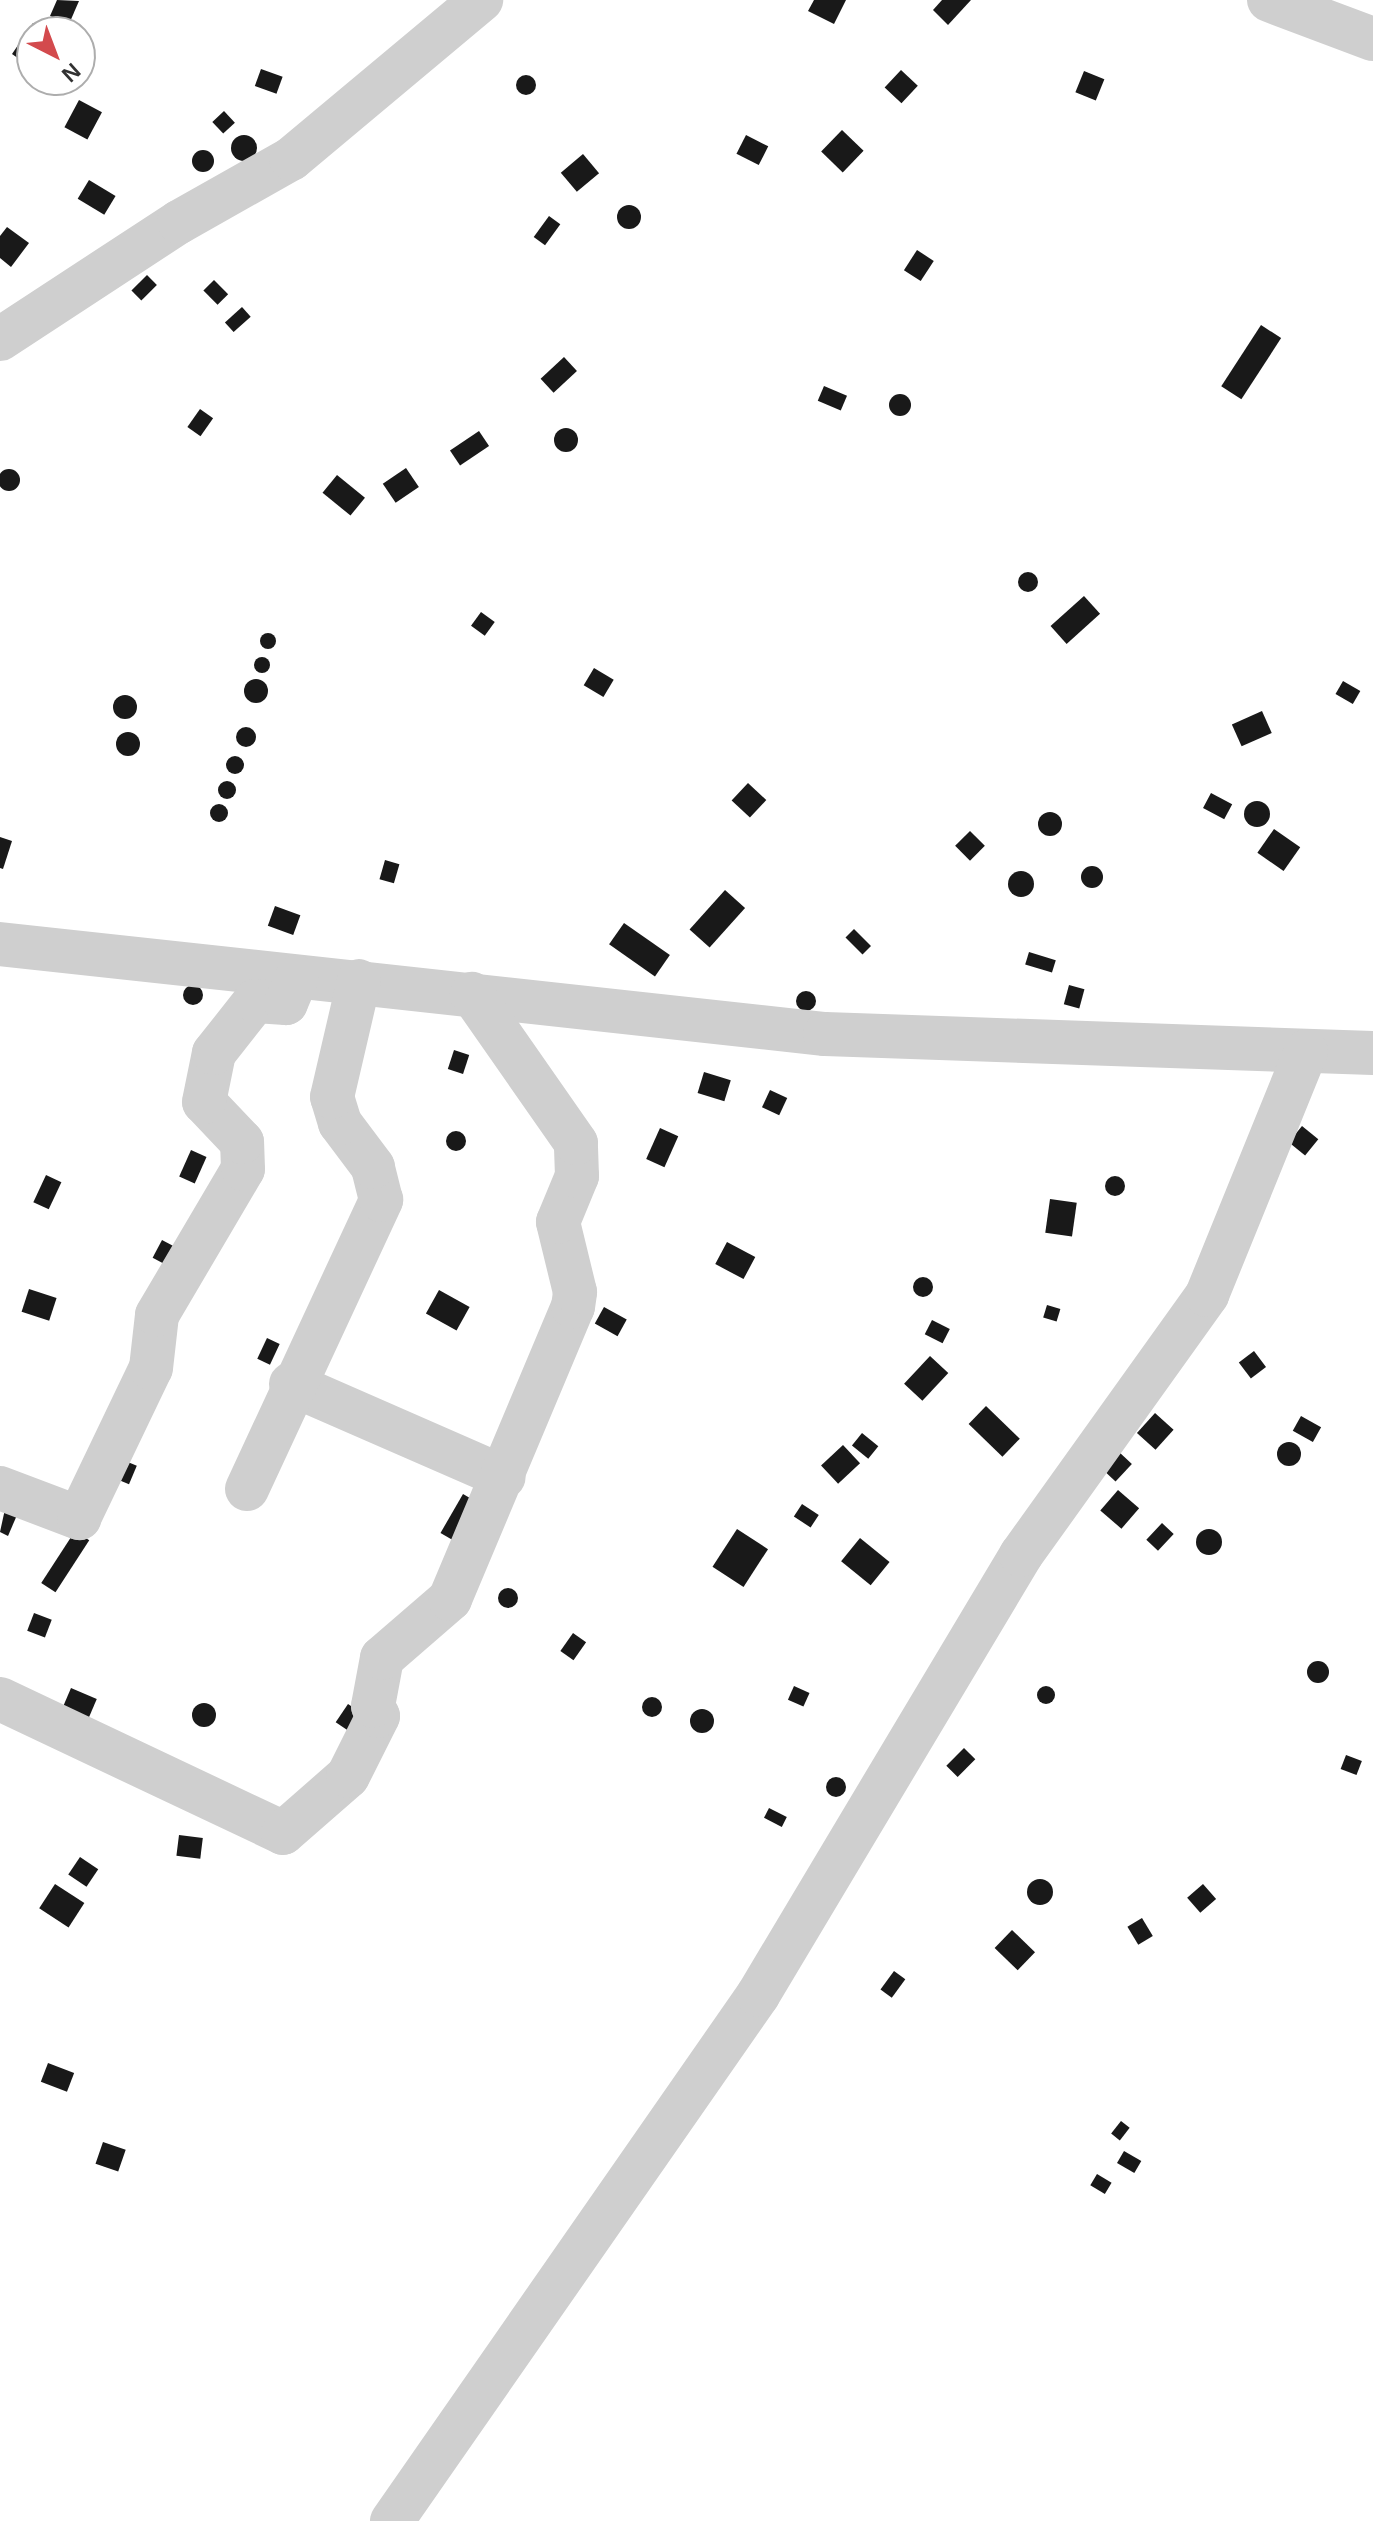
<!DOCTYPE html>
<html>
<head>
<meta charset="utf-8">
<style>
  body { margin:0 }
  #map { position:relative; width:1373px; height:2521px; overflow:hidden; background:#fff; font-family:Arial,sans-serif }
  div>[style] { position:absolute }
  .building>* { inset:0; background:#191919; transform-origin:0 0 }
  .round { border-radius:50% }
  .street>* { height:44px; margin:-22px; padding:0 22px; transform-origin:22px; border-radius:22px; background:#cfcfcf }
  span { translate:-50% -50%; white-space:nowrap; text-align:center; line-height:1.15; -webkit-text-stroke:8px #fff; paint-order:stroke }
  .north { position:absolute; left:16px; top:16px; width:80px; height:80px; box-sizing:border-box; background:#fff; border:2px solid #adadad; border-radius:50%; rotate:138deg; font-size:22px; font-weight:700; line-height:32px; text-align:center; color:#323232 }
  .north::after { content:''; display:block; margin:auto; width:28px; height:36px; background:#d34a4d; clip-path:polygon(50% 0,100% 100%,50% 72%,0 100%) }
</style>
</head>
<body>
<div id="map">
  <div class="building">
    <div style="clip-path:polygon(57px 0,79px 1px,69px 24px,50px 16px)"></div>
    <div style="clip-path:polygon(814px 0,846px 0,834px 24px,808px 11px)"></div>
    <div style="clip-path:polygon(942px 0,971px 0,948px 25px,933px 10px)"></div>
    <div style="clip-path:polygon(33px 23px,47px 32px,32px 32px,32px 68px,12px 54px)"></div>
    <div style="left:261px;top:69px;width:23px;height:18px;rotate:20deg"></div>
    <div style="left:901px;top:70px;width:23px;height:24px;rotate:43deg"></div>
    <div style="left:1084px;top:71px;width:22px;height:23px;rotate:22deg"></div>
    <div class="round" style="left:516px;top:75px;width:20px;height:20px"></div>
    <div style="left:79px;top:100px;width:26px;height:31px;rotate:28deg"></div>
    <div style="left:224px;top:111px;width:16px;height:16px;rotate:47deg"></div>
    <div style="left:842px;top:130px;width:30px;height:30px;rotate:44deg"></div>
    <div class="round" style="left:231px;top:135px;width:26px;height:26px"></div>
    <div style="left:746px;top:135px;width:25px;height:21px;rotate:27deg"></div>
    <div class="round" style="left:192px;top:150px;width:22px;height:22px"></div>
    <div style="left:583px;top:154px;width:25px;height:29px;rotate:50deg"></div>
    <div style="left:89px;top:180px;width:31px;height:22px;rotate:31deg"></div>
    <div class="round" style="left:617px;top:205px;width:24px;height:24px"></div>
    <div style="left:549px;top:216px;width:14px;height:26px;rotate:36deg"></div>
    <div style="clip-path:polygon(7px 227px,29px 243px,11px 267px,0 258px,0 236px)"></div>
    <div style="left:917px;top:250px;width:20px;height:24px;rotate:33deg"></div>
    <div style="left:147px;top:275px;width:14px;height:22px;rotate:45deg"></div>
    <div style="left:214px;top:280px;width:20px;height:15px;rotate:45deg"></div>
    <div style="left:242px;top:307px;width:13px;height:23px;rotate:48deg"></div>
    <div style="left:1261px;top:325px;width:24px;height:73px;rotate:33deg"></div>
    <div style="left:564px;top:357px;width:19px;height:32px;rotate:47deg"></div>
    <div style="left:824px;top:386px;width:25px;height:16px;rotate:23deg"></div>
    <div class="round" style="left:889px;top:394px;width:22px;height:22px"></div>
    <div style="left:200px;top:409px;width:16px;height:22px;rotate:35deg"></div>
    <div class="round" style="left:554px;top:428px;width:24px;height:24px"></div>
    <div style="left:479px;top:431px;width:18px;height:35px;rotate:56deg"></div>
    <div style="left:406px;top:468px;width:23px;height:28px;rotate:56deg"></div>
    <div class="round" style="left:-2px;top:469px;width:22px;height:22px"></div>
    <div style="left:337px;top:475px;width:36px;height:23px;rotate:39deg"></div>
    <div class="round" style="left:1018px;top:572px;width:20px;height:20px"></div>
    <div style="left:1084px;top:596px;width:24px;height:45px;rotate:48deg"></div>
    <div style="left:481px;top:612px;width:17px;height:17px;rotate:36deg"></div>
    <div class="round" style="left:260px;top:633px;width:16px;height:16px"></div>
    <div class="round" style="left:254px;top:657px;width:16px;height:16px"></div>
    <div style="left:594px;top:668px;width:23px;height:20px;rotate:31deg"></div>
    <div class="round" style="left:244px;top:679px;width:24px;height:24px"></div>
    <div style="left:1343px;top:681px;width:20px;height:15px;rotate:30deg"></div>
    <div class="round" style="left:113px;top:695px;width:24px;height:24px"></div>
    <div style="left:1262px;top:711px;width:24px;height:33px;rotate:66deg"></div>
    <div class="round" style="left:236px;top:727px;width:20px;height:20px"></div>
    <div class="round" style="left:116px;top:732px;width:24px;height:24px"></div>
    <div class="round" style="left:226px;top:756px;width:18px;height:18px"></div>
    <div class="round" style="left:218px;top:781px;width:18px;height:18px"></div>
    <div style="left:748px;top:783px;width:25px;height:24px;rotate:43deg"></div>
    <div style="left:1211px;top:793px;width:24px;height:17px;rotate:28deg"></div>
    <div class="round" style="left:1244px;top:801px;width:26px;height:26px"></div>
    <div class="round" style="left:210px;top:804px;width:18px;height:18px"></div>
    <div class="round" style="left:1038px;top:812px;width:24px;height:24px"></div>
    <div style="left:1274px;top:829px;width:32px;height:29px;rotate:35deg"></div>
    <div style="left:970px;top:831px;width:21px;height:21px;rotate:45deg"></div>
    <div style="clip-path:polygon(0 837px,12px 841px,3px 869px,0 868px)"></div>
    <div style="left:385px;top:860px;width:15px;height:20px;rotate:16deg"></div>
    <div class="round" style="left:1081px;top:866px;width:22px;height:22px"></div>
    <div class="round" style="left:1008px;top:871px;width:26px;height:26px"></div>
    <div style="left:725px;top:890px;width:27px;height:53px;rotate:42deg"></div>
    <div style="left:275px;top:906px;width:27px;height:21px;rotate:20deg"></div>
    <div style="left:624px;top:923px;width:56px;height:26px;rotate:35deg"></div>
    <div style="left:854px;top:929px;width:24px;height:12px;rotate:45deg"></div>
    <div style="left:1029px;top:952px;width:28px;height:13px;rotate:17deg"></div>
    <div style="left:1069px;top:985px;width:16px;height:20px;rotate:15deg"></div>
    <div class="round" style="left:183px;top:985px;width:20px;height:20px"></div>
    <div class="round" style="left:796px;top:991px;width:20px;height:20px"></div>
    <div style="left:454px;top:1050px;width:16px;height:20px;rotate:18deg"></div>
    <div style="left:704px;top:1072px;width:28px;height:22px;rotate:17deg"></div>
    <div style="left:770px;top:1090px;width:19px;height:19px;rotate:25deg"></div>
    <div style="left:1302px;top:1126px;width:21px;height:21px;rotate:39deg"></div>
    <div style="left:660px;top:1128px;width:20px;height:34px;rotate:24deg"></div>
    <div class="round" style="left:446px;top:1131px;width:20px;height:20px"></div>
    <div style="left:191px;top:1150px;width:17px;height:29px;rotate:24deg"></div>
    <div style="left:46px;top:1175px;width:17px;height:30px;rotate:25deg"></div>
    <div class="round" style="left:1105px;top:1176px;width:20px;height:20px"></div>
    <div style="left:1050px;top:1199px;width:27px;height:34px;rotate:8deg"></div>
    <div style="left:162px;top:1240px;width:15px;height:20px;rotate:28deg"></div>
    <div style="left:727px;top:1242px;width:32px;height:25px;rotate:28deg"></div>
    <div class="round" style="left:913px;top:1277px;width:20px;height:20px"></div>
    <div style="left:29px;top:1289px;width:29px;height:24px;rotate:18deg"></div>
    <div style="left:439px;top:1290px;width:35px;height:27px;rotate:29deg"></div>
    <div style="left:1047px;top:1305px;width:14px;height:13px;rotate:17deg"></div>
    <div style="left:604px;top:1307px;width:26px;height:19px;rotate:29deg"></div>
    <div style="left:932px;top:1320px;width:20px;height:16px;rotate:27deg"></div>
    <div style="left:267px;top:1338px;width:14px;height:23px;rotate:25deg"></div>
    <div style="left:1254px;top:1351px;width:20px;height:19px;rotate:53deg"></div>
    <div style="left:930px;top:1356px;width:25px;height:38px;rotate:43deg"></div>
    <div style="left:986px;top:1406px;width:47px;height:25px;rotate:44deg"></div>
    <div style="left:1155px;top:1413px;width:25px;height:27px;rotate:42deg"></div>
    <div style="left:1301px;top:1416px;width:23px;height:17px;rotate:29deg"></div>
    <div style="left:862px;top:1433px;width:21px;height:16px;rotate:39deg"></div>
    <div class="round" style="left:1277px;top:1442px;width:24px;height:24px"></div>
    <div style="left:843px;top:1445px;width:25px;height:30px;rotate:47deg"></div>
    <div style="left:1118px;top:1451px;width:19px;height:24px;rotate:43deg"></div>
    <div style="left:123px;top:1460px;width:15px;height:20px;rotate:23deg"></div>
    <div style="left:1118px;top:1490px;width:28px;height:27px;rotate:41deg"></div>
    <div style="left:463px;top:1494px;width:14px;height:45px;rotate:30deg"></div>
    <div style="left:802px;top:1504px;width:20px;height:15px;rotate:33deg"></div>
    <div style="clip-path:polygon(5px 1509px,17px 1515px,8px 1536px,0 1532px)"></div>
    <div style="left:1162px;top:1523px;width:16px;height:23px;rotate:43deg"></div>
    <div class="round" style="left:1196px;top:1529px;width:26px;height:26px"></div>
    <div style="left:737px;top:1529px;width:37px;height:45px;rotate:33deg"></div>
    <div style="left:75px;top:1531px;width:17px;height:62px;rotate:33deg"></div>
    <div style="left:860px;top:1538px;width:38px;height:30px;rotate:39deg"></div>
    <div class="round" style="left:498px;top:1588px;width:20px;height:20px"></div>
    <div style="left:34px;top:1613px;width:19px;height:19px;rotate:21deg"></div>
    <div style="left:573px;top:1633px;width:16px;height:22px;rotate:35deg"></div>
    <div class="round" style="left:1307px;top:1661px;width:22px;height:22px"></div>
    <div class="round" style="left:1037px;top:1686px;width:18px;height:18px"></div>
    <div style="left:794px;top:1686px;width:17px;height:15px;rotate:24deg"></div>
    <div style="left:71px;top:1688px;width:28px;height:30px;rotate:23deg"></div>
    <div class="round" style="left:642px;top:1697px;width:20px;height:20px"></div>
    <div class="round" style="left:192px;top:1703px;width:24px;height:24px"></div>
    <div style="left:348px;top:1704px;width:22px;height:22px;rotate:34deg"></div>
    <div class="round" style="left:690px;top:1709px;width:24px;height:24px"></div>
    <div style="left:964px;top:1748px;width:16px;height:25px;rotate:45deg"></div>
    <div style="left:1346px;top:1755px;width:17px;height:15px;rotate:21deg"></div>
    <div class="round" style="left:826px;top:1777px;width:20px;height:20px"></div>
    <div style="left:769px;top:1808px;width:20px;height:11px;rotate:27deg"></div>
    <div style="left:179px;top:1835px;width:24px;height:21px;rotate:7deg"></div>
    <div style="left:80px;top:1857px;width:22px;height:21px;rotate:34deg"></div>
    <div class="round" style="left:1027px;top:1879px;width:26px;height:26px"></div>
    <div style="left:55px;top:1884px;width:35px;height:29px;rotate:33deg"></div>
    <div style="left:1203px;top:1884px;width:20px;height:21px;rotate:49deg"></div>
    <div style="left:1142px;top:1918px;width:21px;height:17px;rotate:59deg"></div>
    <div style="left:1012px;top:1930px;width:32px;height:25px;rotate:44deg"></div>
    <div style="left:894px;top:1971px;width:14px;height:23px;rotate:36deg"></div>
    <div style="left:48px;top:2063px;width:28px;height:20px;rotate:21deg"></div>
    <div style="left:1121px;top:2121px;width:11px;height:16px;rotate:38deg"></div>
    <div style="left:103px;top:2142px;width:24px;height:23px;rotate:19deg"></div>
    <div style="left:1124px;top:2151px;width:20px;height:14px;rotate:30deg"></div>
    <div style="left:1097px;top:2174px;width:17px;height:13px;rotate:31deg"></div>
  </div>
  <div class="street">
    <div style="left:1269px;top:0;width:111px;rotate:20.6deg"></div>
    <div style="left:0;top:339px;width:214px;rotate:-33.2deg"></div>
    <div style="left:179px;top:222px;width:129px;rotate:-29.4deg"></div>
    <div style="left:291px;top:159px;width:248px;rotate:-39.9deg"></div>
    <div style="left:0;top:944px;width:830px;rotate:6.23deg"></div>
    <div style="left:825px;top:1034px;width:548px;rotate:1.99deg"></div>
    <div style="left:291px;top:1384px;width:232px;rotate:23.6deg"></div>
    <div style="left:0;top:1488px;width:85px;rotate:20.8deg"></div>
    <div style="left:79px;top:1518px;width:166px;rotate:-64.4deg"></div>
    <div style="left:151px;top:1368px;width:53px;rotate:-83.5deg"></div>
    <div style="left:157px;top:1315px;width:169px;rotate:-59.5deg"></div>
    <div style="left:243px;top:1169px;width:27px;rotate:-92deg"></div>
    <div style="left:242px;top:1142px;width:55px;rotate:-133.5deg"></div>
    <div style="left:204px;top:1102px;width:50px;rotate:-78.5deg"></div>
    <div style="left:214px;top:1053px;width:66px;rotate:-51.7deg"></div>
    <div style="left:255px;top:1001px;width:31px;rotate:4deg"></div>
    <div style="left:286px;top:1003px;width:28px;rotate:-67deg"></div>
    <div style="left:247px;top:1489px;width:319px;rotate:-65.1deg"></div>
    <div style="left:381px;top:1200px;width:34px;rotate:-104deg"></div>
    <div style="left:373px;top:1167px;width:55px;rotate:-126.9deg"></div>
    <div style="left:340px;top:1123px;width:27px;rotate:-107deg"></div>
    <div style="left:332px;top:1097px;width:119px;rotate:-76.9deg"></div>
    <div style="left:0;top:1699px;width:313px;rotate:25.3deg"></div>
    <div style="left:283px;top:1833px;width:86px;rotate:-41.2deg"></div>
    <div style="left:348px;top:1776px;width:67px;rotate:-63.4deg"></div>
    <div style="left:378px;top:1716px;width:11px;rotate:-117deg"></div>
    <div style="left:373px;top:1706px;width:49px;rotate:-79.4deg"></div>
    <div style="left:382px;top:1658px;width:90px;rotate:-40.9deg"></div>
    <div style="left:450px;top:1599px;width:317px;rotate:-67.2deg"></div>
    <div style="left:573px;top:1307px;width:15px;rotate:-82deg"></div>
    <div style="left:575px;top:1292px;width:72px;rotate:-103.7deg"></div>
    <div style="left:558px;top:1222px;width:50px;rotate:-67.6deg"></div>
    <div style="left:577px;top:1176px;width:33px;rotate:-92deg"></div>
    <div style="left:576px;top:1143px;width:182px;rotate:-124.9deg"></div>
    <div style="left:392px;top:2521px;width:641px;rotate:-55.17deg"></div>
    <div style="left:758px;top:1995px;width:513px;rotate:-59.13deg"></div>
    <div style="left:1021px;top:1555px;width:320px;rotate:-54.4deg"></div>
    <div style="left:1207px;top:1295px;width:263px;rotate:-67.9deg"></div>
  </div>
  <div class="north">N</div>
</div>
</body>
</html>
